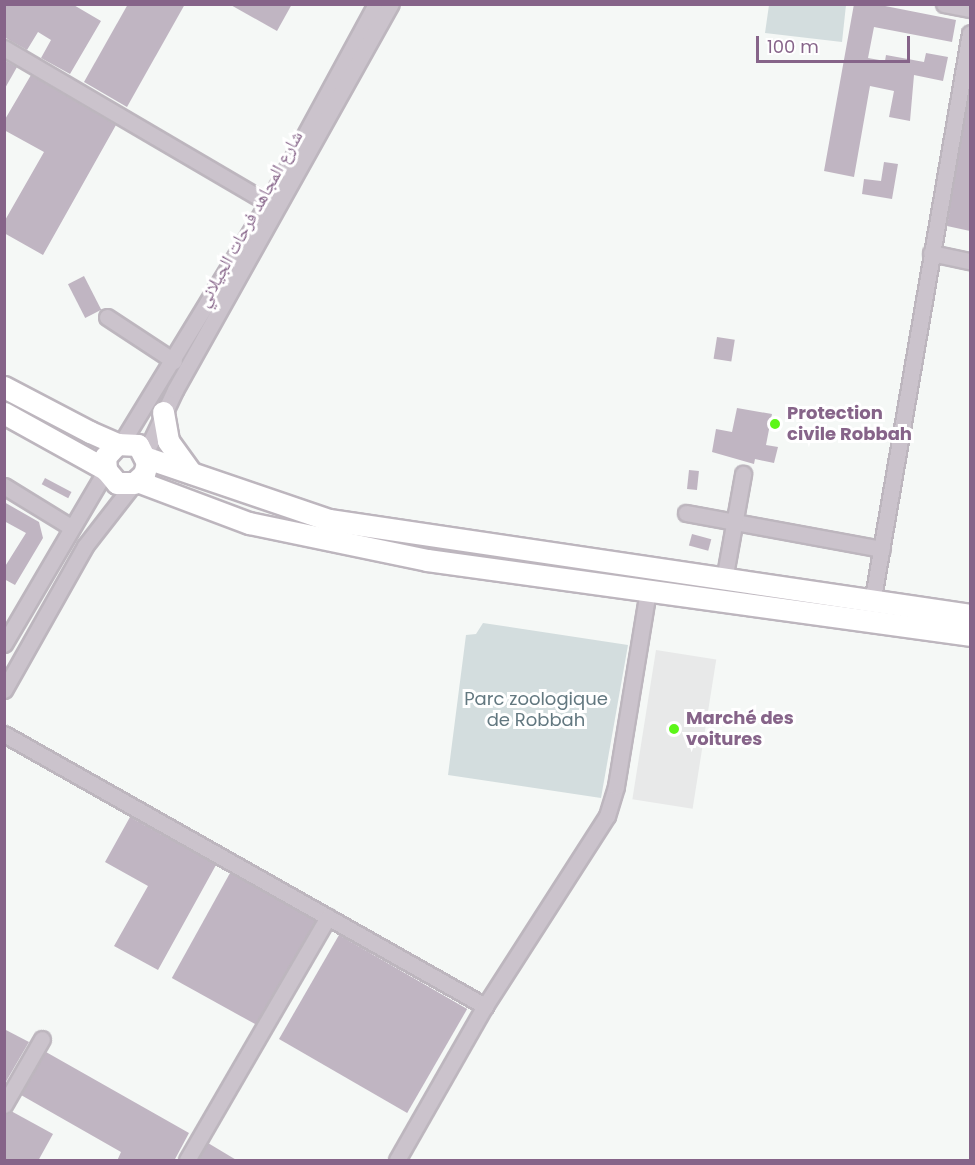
<!DOCTYPE html>
<html>
<head>
<meta charset="utf-8">
<style>
  body { margin:0 }
  #map { position:relative; width:975px; height:1165px; overflow:hidden; background:#f5f8f6; font-family:Poppins,"Noto Naskh Arabic",sans-serif }
  div>[style] { position:absolute }
  .built>* { inset:0; background:#e8e9e9; transform-origin:0 0 }
  .green>* { inset:0; background:#d3ddde }
  .building>* { inset:0; background:#c0b5c2; transform-origin:0 0 }
  .roads { filter:drop-shadow(2px 0 #bdb6be) drop-shadow(-2px 0 #bdb6be) drop-shadow(0 2px #bdb6be) drop-shadow(0 -2px #bdb6be) }
  .minor>* { height:15px; margin:-7.5px; padding:0 7.5px; transform-origin:7.5px; border-radius:7.5px; background:#cbc3cc }
  .highway>* { height:21px; margin:-10.5px; padding:0 10.5px; transform-origin:10.5px; border-radius:10.5px; background:#fff }
  .dots>* { width:16px; height:16px; translate:-50% -50%; box-sizing:border-box; border:3px solid #fff; border-radius:50% }
  span { translate:-50% -50%; white-space:nowrap; text-align:center; line-height:1.15; -webkit-text-stroke:6px #fff; paint-order:stroke }
  .street-label { font-size:18px; color:#866489 }
  .poi-label { font-size:18px; color:#866489; font-weight:700 }
  .left { translate:0 -50%; text-align:left }
  .park-label { font-size:18px; color:#637880 }
  .frame { position:absolute; inset:0; border:6px solid #866489; pointer-events:none }
  .scale { position:absolute; left:756px; top:36px; width:154px; height:27px; box-sizing:border-box; border:3px solid #866489; border-top:0; padding-left:8px; font-size:18px; line-height:21px; white-space:nowrap; color:#866489; -webkit-text-stroke:4px #fff; paint-order:stroke }
</style>
</head>
<body>
<div id="map">
  <div class="built">
    <div style="left:656px;top:650px;width:61px;height:151px;rotate:9deg"></div>
  </div>
  <div class="green">
    <div style="clip-path:polygon(769px 5px,846px 5px,842px 42px,765px 33px)"></div>
    <div style="clip-path:polygon(483px 623px,628px 645px,601px 798px,448px 775px,466px 635px,476px 634px)"></div>
  </div>
  <div class="building">
    <div style="clip-path:polygon(4px 4px,72px 4px,101px 21px,70px 74px,41px 58px,51px 40px,38px 32px,27px 50px,4px 37px)"></div>
    <div style="clip-path:polygon(128px 4px,185px 4px,127px 107px,84px 82px)"></div>
    <div style="clip-path:polygon(229px 4px,292px 4px,277px 31px)"></div>
    <div style="clip-path:polygon(854px 4px,875px 4px,956px 20px,952px 42px,874px 27px,868px 58px,885px 61px,886px 55px,924px 62px,926px 53px,948px 57px,943px 81px,914px 75px,910px 121px,889px 117px,894px 91px,870px 86px,854px 177px,824px 171px)"></div>
    <div style="clip-path:polygon(4px 60px,17px 67px,4px 90px)"></div>
    <div style="clip-path:polygon(31px 75px,116px 125px,43px 255px,4px 233px,4px 222px,44px 152px,4px 130px,4px 121px)"></div>
    <div style="clip-path:polygon(968px 101px,970px 102px,970px 231px,947px 226px)"></div>
    <div style="clip-path:polygon(884px 162px,898px 164px,892px 199px,862px 194px,864px 179px,881px 181px)"></div>
    <div style="left:84px;top:276px;width:38px;height:18px;rotate:63deg"></div>
    <div style="left:717px;top:337px;width:18px;height:22px;rotate:9deg"></div>
    <div style="clip-path:polygon(737px 408px,772px 414px,766px 445px,778px 447px,774px 463px,755px 459px,754px 464px,712px 452px,716px 429px,732px 432px)"></div>
    <div style="left:689px;top:470px;width:10px;height:19px;rotate:6deg"></div>
    <div style="left:45px;top:478px;width:30px;height:7px;rotate:28deg"></div>
    <div style="clip-path:polygon(4px 502px,39px 522px,43px 538px,15px 585px,4px 579px,4px 568px,26px 533px,4px 521px)"></div>
    <div style="left:692px;top:534px;width:20px;height:12px;rotate:15deg"></div>
    <div style="clip-path:polygon(130px 817px,216px 865px,158px 970px,114px 946px,148px 886px,105px 862px)"></div>
    <div style="left:230px;top:873px;width:98px;height:120px;rotate:29deg"></div>
    <div style="left:339px;top:935px;width:148px;height:120px;rotate:30deg"></div>
    <div style="clip-path:polygon(4px 1029px,29px 1042px,4px 1085px)"></div>
    <div style="clip-path:polygon(46px 1052px,189px 1133px,174px 1161px,117px 1161px,121px 1152px,21px 1095px)"></div>
    <div style="clip-path:polygon(11px 1111px,53px 1134px,38px 1161px,4px 1161px,4px 1115px)"></div>
    <div style="clip-path:polygon(208px 1143px,238px 1161px,198px 1161px)"></div>
  </div>
  <div class="roads">
    <div class="minor">
      <div style="left:944px;top:4px;width:26px;rotate:11deg"></div>
      <div style="left:4px;top:48px;width:306px;rotate:30.4deg"></div>
      <div style="left:931px;top:253px;width:40px;rotate:12deg"></div>
      <div style="left:107px;top:317px;width:80px;rotate:33.3deg"></div>
      <div style="left:122px;top:442px;width:280px;rotate:-58.6deg"></div>
      <div style="left:268px;top:203px;width:226px;rotate:-61.5deg"></div>
      <div style="left:145px;top:454px;width:71px;rotate:-64.9deg"></div>
      <div style="left:175px;top:390px;width:442px;rotate:-60.8deg"></div>
      <div style="left:4px;top:486px;width:79px;rotate:31.5deg"></div>
      <div style="left:686px;top:513px;width:199px;rotate:10.4deg"></div>
      <div style="left:724px;top:580px;width:108px;rotate:-79.8deg"></div>
      <div style="left:871px;top:609px;width:584px;rotate:-80.25deg"></div>
      <div style="left:4px;top:644px;width:202px;rotate:-59.6deg"></div>
      <div style="left:4px;top:690px;width:165px;rotate:-60.6deg"></div>
      <div style="left:85px;top:546px;width:80px;rotate:-52.1deg"></div>
      <div style="left:4px;top:734px;width:553px;rotate:29.49deg"></div>
      <div style="left:4px;top:1105px;width:76px;rotate:-60.1deg"></div>
      <div style="left:187px;top:1160px;width:281px;rotate:-59.9deg"></div>
      <div style="left:397px;top:1160px;width:177px;rotate:-60.3deg"></div>
      <div style="left:485px;top:1006px;width:226px;rotate:-57.3deg"></div>
      <div style="left:607px;top:816px;width:31px;rotate:-73deg"></div>
      <div style="left:616px;top:786px;width:199px;rotate:-80.7deg"></div>
    </div>
    <div class="highway">
      <div style="left:4px;top:387px;width:97px;rotate:27.6deg"></div>
      <div style="left:90px;top:432px;width:30px;rotate:24deg"></div>
      <div style="left:117px;top:444px;width:21px;rotate:3deg"></div>
      <div style="left:138px;top:445px;width:20px;rotate:63deg"></div>
      <div style="left:147px;top:463px;width:11px;rotate:105deg"></div>
      <div style="left:144px;top:474px;width:13px;rotate:138deg"></div>
      <div style="left:134px;top:483px;width:17px;rotate:180deg"></div>
      <div style="left:117px;top:483px;width:17px;rotate:-130deg"></div>
      <div style="left:106px;top:470px;width:13px;rotate:-94deg"></div>
      <div style="left:105px;top:457px;width:18px;rotate:-47deg"></div>
      <div style="left:163px;top:412px;width:29px;rotate:80deg"></div>
      <div style="left:168px;top:441px;width:39px;rotate:54deg"></div>
      <div style="left:4px;top:413px;width:115px;rotate:29deg"></div>
      <div style="left:147px;top:458px;width:192px;rotate:18.8deg"></div>
      <div style="left:329px;top:520px;width:648px;rotate:8.43deg"></div>
      <div style="left:137px;top:481px;width:120px;rotate:20.6deg"></div>
      <div style="left:249px;top:523px;width:182px;rotate:11.7deg"></div>
      <div style="left:427px;top:560px;width:548px;rotate:7.86deg"></div>
    </div>
  </div>
  <div class="dots">
    <div style="left:775px;top:424px;background:#5cf618"></div>
    <div style="left:674px;top:729px;background:#5cf618"></div>
  </div>
  <div class="street-label">
    <span style="left:250px;top:219px;rotate:-61deg">شارع المجاهد فرحات الجيلاني</span>
  </div>
  <div class="poi-label">
    <span class="left" style="left:787px;top:424px">Protection<br>civile Robbah</span>
    <span class="left" style="left:686px;top:729px">Marché des<br>voitures</span>
  </div>
  <div class="park-label">
    <span style="left:536px;top:710px">Parc zoologique<br>de Robbah</span>
  </div>
  <div class="frame"></div>
  <div class="scale">100 m</div>
</div>
</body>
</html>
